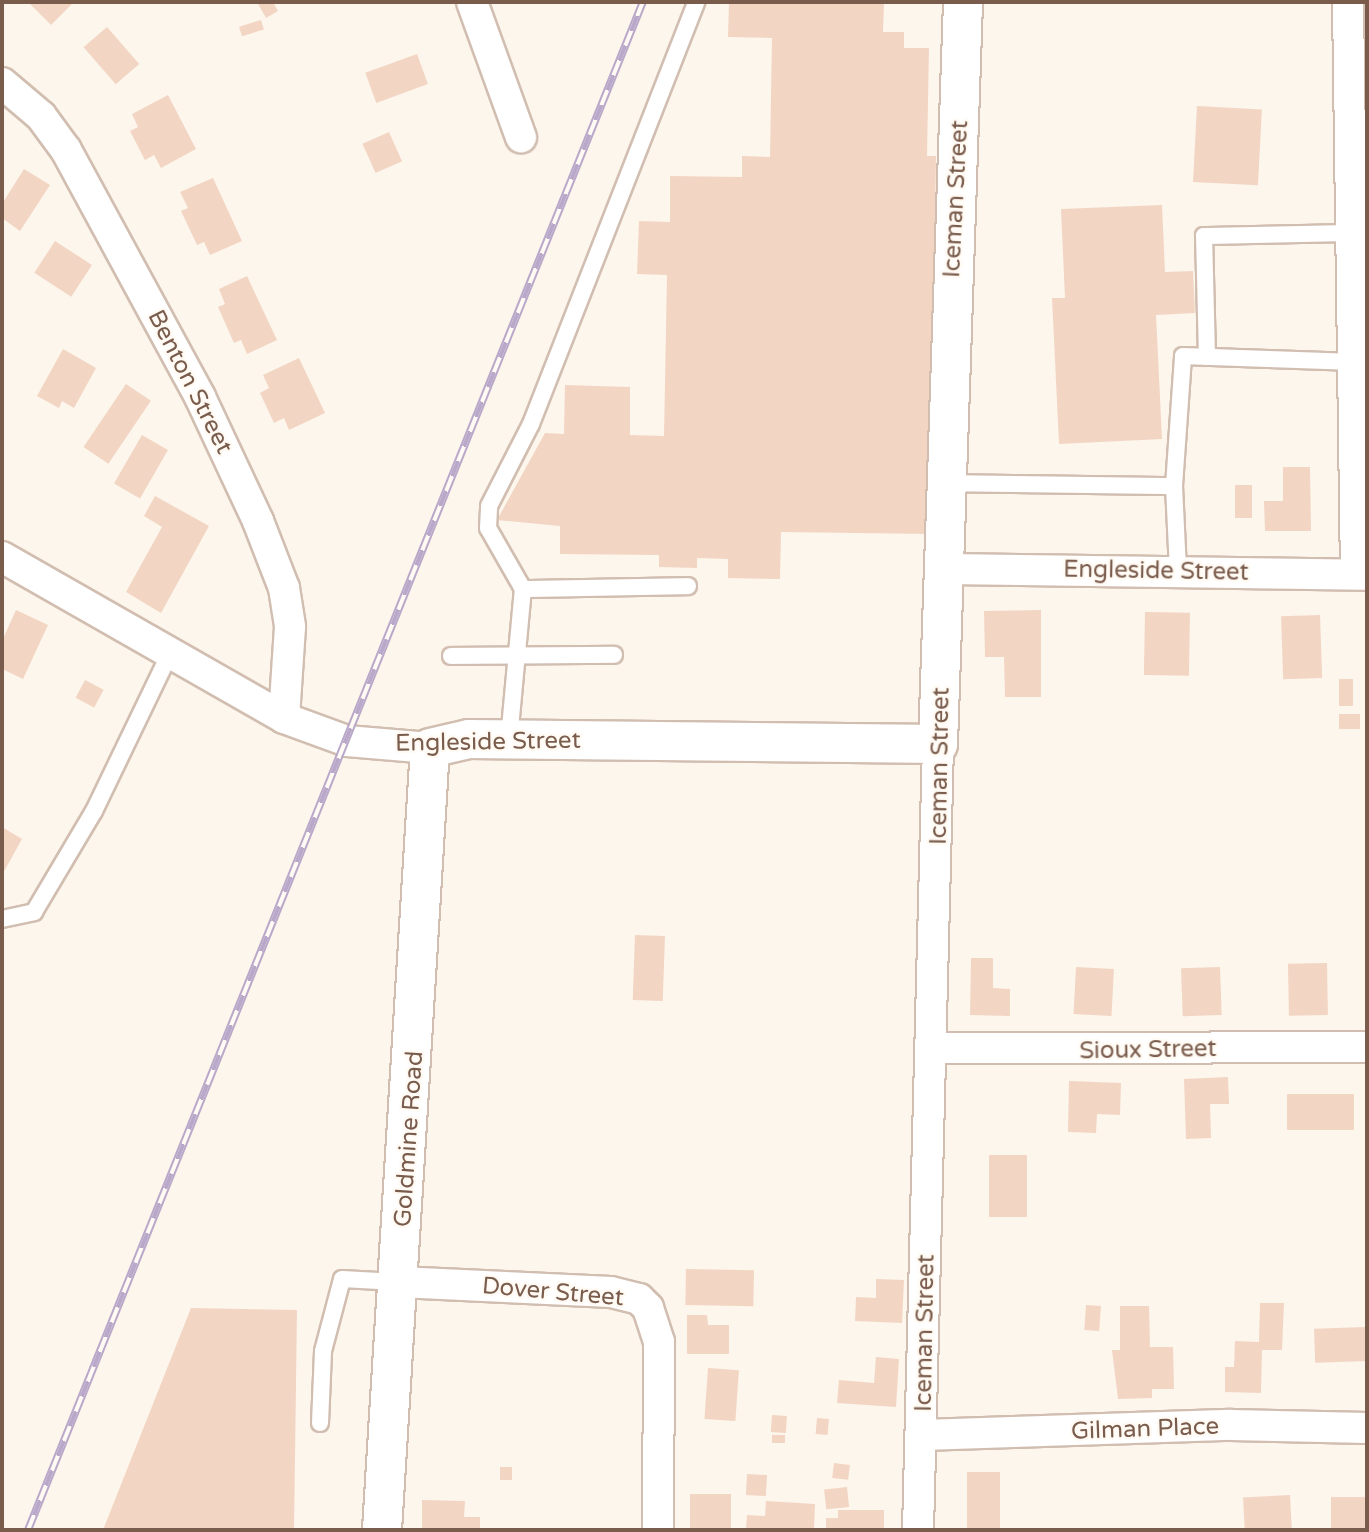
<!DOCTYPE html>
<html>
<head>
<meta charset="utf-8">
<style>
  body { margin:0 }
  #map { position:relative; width:1369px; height:1532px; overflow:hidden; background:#fdf6ec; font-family:"Varela Round",sans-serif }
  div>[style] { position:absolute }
  .building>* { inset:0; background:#f3d5c3; transform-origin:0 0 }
  .roads { filter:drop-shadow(2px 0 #d1beb0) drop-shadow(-2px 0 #d1beb0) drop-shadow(0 2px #d1beb0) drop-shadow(0 -2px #d1beb0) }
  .service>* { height:16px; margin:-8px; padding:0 8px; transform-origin:8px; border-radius:8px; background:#fff }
  .minor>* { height:30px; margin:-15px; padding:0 15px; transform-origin:15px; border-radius:15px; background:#fff }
  .secondary>* { height:38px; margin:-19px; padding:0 19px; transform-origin:19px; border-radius:19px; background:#fff }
  .rail>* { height:8px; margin-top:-4px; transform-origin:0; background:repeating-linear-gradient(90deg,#fffaf3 0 16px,#b9a8c9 0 32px); box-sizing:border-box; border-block:2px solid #b9a8c9 }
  span { translate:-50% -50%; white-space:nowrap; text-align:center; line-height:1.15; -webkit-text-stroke:5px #fffaf3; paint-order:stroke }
  .street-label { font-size:24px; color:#7a5c4d }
  .frame { position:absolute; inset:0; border:4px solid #7a5c4d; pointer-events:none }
</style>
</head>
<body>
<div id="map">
  <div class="building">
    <div style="clip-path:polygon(28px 2px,74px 2px,51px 25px)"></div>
    <div style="clip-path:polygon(257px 2px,273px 2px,278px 11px,266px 18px)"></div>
    <div style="clip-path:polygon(729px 2px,884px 2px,883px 32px,904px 32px,904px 48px,929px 48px,927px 156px,936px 156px,931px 534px,781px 532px,780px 579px,728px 578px,728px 559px,697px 558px,697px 568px,659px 567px,659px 555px,560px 554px,560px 526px,497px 520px,545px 433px,564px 434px,565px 385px,630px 387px,630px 435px,664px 436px,667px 275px,637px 274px,639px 221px,670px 222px,670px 176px,742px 177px,742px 156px,770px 157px,772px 38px,728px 37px)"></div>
    <div style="left:261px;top:20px;width:10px;height:23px;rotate:73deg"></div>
    <div style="left:107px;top:27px;width:49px;height:31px;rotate:49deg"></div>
    <div style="left:417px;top:54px;width:32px;height:55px;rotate:70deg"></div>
    <div style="clip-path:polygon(168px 95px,196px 149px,161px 168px,154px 155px,145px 160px,130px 131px,138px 127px,132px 114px)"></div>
    <div style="left:1197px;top:106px;width:65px;height:76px;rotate:3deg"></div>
    <div style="left:389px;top:132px;width:32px;height:29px;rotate:66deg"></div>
    <div style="clip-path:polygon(24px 169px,50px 185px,20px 231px,2px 218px,2px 204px)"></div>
    <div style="clip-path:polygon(213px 178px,242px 241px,210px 255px,204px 242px,197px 245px,181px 211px,188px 208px,180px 192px)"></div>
    <div style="clip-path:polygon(1162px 205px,1165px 272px,1193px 271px,1195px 313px,1156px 315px,1162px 439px,1059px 444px,1052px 298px,1065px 298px,1061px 209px)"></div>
    <div style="left:55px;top:241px;width:44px;height:38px;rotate:33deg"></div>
    <div style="clip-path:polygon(247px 276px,277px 340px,247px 354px,241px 340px,234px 343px,218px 307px,225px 304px,219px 289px)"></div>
    <div style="clip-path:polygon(63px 349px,96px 368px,74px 408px,62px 401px,59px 408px,37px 396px)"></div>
    <div style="clip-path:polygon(299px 358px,325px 413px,289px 430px,284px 418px,274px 423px,260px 393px,269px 388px,263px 375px)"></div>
    <div style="left:126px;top:384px;width:30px;height:76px;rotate:34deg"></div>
    <div style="left:142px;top:435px;width:30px;height:56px;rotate:30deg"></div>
    <div style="clip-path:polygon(1283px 467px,1310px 467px,1311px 531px,1265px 531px,1264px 501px,1283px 501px)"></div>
    <div style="left:1235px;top:485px;width:17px;height:33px"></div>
    <div style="clip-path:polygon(155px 496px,209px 526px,161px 613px,126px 592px,162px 527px,144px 516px)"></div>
    <div style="clip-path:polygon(16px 610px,48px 625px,23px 679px,2px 669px,2px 641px)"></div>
    <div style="clip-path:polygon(1041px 610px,1041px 697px,1005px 697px,1004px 657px,985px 657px,984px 611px)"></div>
    <div style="left:1145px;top:612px;width:45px;height:63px;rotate:1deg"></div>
    <div style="left:1320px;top:615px;width:63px;height:39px;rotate:88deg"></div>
    <div style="left:1339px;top:679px;width:14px;height:27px"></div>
    <div style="left:85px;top:680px;width:21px;height:20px;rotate:28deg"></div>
    <div style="left:1339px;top:714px;width:21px;height:15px"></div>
    <div style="clip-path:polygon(2px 827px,22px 839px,2px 875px)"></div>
    <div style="left:635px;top:935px;width:30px;height:65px;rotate:2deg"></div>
    <div style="clip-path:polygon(971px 958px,993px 958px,993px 988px,1010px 989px,1010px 1016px,970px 1015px)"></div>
    <div style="left:1327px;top:963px;width:52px;height:39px;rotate:89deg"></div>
    <div style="left:1076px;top:967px;width:38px;height:47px;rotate:3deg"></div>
    <div style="left:1220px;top:967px;width:48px;height:39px;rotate:88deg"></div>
    <div style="clip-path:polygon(1228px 1077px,1229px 1104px,1210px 1104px,1211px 1138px,1186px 1139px,1184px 1079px)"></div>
    <div style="clip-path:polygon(1069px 1081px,1121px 1083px,1120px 1115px,1097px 1114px,1096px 1133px,1068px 1132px)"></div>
    <div style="left:1354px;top:1094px;width:36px;height:67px;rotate:90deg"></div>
    <div style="left:989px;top:1155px;width:38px;height:62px"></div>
    <div style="left:686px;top:1269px;width:68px;height:36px;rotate:1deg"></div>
    <div style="clip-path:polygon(876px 1279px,904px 1280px,902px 1323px,855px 1321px,856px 1297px,876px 1298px)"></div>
    <div style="clip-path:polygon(1260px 1303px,1284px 1303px,1282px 1350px,1262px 1350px,1261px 1393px,1225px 1392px,1225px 1367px,1234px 1367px,1235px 1341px,1259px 1342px)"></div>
    <div style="left:1086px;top:1305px;width:15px;height:25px;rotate:4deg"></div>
    <div style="clip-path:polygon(1120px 1306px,1149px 1306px,1150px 1347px,1173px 1347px,1174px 1389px,1152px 1389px,1152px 1398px,1118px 1399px,1112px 1350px,1120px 1350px)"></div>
    <div style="clip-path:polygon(191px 1308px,297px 1310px,294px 1530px,103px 1530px)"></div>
    <div style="clip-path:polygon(687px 1315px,707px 1315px,708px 1325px,729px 1325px,729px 1354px,687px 1354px)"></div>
    <div style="left:1366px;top:1327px;width:34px;height:52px;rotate:88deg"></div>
    <div style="clip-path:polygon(876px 1357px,899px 1359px,896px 1407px,837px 1403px,839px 1380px,874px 1383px)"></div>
    <div style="left:708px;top:1368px;width:31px;height:51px;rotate:4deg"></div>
    <div style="left:772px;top:1415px;width:15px;height:17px;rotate:4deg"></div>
    <div style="left:817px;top:1418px;width:12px;height:16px;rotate:5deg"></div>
    <div style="left:772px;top:1435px;width:13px;height:8px"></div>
    <div style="left:834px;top:1463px;width:16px;height:15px;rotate:7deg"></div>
    <div style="left:512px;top:1467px;width:13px;height:12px;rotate:90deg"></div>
    <div style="left:967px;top:1472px;width:33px;height:56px"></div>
    <div style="left:747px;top:1474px;width:20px;height:21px;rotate:3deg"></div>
    <div style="left:847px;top:1487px;width:20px;height:23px;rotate:84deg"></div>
    <div style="left:690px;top:1494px;width:41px;height:36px"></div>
    <div style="left:1290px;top:1495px;width:33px;height:47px;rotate:87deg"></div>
    <div style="left:1367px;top:1497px;width:32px;height:36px;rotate:90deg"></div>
    <div style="clip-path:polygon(422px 1500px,465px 1501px,464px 1517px,480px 1517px,480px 1530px,422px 1530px)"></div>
    <div style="clip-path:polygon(766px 1501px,815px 1504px,814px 1530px,746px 1530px,747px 1515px,765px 1516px)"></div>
    <div style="clip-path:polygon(838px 1510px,884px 1510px,884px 1530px,826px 1530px,826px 1518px,838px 1518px)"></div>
  </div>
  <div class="roads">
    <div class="service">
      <div style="left:1207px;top:357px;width:121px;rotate:-91.4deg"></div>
      <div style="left:1204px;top:236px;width:148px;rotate:-1.2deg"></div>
      <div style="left:946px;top:483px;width:228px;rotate:0.8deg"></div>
      <div style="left:1174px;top:486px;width:85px;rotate:87.3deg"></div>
      <div style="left:1174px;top:486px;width:130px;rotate:-86deg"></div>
      <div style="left:1183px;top:356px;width:171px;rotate:2deg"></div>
      <div style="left:523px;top:589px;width:165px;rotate:-1deg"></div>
      <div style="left:451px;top:656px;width:163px;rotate:-0.4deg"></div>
      <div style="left:509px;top:739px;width:151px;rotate:-84.7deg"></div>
      <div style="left:523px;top:589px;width:70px;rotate:-119.8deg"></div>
      <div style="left:488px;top:528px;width:22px;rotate:-87deg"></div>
      <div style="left:489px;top:506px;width:92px;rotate:-62.9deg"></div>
      <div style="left:531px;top:424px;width:453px;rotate:-68.6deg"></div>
      <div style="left:2px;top:919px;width:33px;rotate:-12deg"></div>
      <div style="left:34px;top:912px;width:117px;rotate:-59.3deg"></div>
      <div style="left:94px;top:811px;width:173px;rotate:-64.3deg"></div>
      <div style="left:320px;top:1423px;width:72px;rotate:-87.6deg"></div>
      <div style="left:323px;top:1351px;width:74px;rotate:-75.2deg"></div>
      <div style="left:342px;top:1279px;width:55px;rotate:3.1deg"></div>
    </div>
    <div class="minor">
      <div style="left:472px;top:2px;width:144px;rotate:70.1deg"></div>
      <div style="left:1348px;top:2px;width:572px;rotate:89.2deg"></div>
      <div style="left:2px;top:83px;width:51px;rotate:40.2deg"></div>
      <div style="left:41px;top:116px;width:42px;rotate:53.7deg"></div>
      <div style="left:66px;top:150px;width:281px;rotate:61.5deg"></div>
      <div style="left:200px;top:397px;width:137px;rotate:64.9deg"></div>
      <div style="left:258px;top:521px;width:72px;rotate:68.8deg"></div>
      <div style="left:284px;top:588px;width:39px;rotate:81deg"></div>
      <div style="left:290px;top:627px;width:91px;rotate:93.8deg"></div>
      <div style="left:2px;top:557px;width:325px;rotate:29.7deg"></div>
      <div style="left:284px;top:718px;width:67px;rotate:20.1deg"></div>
      <div style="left:347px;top:741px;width:83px;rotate:4.8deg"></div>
      <div style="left:944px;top:569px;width:423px;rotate:0.8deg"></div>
      <div style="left:930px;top:1048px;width:437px;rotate:-0.1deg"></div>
      <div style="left:399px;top:1282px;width:212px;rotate:2.7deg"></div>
      <div style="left:611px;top:1292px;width:29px;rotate:14deg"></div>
      <div style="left:639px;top:1299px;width:13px;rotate:45deg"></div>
      <div style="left:648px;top:1308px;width:36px;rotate:72deg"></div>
      <div style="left:659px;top:1342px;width:188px;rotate:90.3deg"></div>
      <div style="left:923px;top:1435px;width:308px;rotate:-1.9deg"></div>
      <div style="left:1231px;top:1425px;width:136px;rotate:1.3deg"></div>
      <div style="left:918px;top:1530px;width:786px;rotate:-88.54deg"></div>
    </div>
    <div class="secondary">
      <div style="left:382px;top:1530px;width:783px;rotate:-86.49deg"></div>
      <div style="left:430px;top:748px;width:40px;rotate:-13deg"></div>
      <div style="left:469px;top:739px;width:469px;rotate:0.6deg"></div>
      <div style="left:938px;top:744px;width:742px;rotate:-88.07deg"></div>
    </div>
  </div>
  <div class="rail">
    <div style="left:28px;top:1530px;width:1647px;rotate:-68.08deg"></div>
  </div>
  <div class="street-label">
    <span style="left:956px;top:199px;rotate:-87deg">Iceman Street</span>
    <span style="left:190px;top:382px;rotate:63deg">Benton Street</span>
    <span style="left:1156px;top:571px;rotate:1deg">Engleside Street</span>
    <span style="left:488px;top:742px;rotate:-1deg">Engleside Street</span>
    <span style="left:940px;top:766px;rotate:-89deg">Iceman Street</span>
    <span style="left:1148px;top:1050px;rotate:-1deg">Sioux Street</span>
    <span style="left:409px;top:1139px;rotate:-86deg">Goldmine Road</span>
    <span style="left:553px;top:1292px;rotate:5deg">Dover Street</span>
    <span style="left:925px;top:1333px;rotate:-89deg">Iceman Street</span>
    <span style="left:1145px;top:1429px;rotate:-2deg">Gilman Place</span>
  </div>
  <div class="frame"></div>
</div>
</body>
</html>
